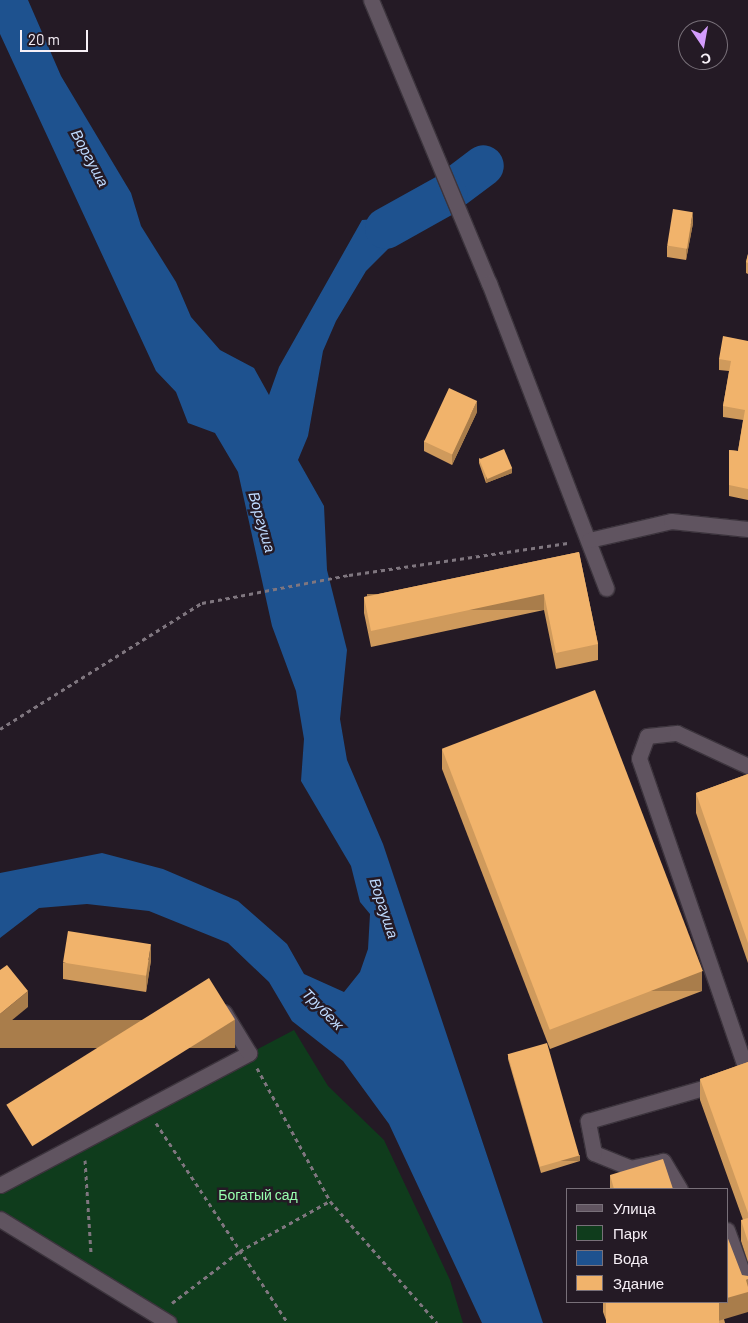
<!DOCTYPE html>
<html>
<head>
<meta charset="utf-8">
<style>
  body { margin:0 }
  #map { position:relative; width:748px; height:1323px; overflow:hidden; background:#241a25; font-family:Barlow,sans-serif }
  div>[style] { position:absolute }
  .green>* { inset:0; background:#0f3c1c }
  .water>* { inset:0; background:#1e528f }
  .river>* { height:41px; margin:-20.5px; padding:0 20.5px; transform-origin:20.5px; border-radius:20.5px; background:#1e528f }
  .path>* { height:3px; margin-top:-1.5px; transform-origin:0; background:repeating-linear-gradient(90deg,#7f767f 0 4px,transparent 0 8px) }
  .roads { filter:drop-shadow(1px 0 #3c343d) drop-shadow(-1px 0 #3c343d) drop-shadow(0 1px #3c343d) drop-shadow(0 -1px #3c343d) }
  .minor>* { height:15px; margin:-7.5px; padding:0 7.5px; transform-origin:7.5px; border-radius:7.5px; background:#605460 }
  .wall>* { inset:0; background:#cf9a5c }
  .shaded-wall>* { inset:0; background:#a97d4b; transform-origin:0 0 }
  .building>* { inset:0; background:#f1b36b; transform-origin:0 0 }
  span { translate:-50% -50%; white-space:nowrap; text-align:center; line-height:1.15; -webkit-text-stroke:5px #241a25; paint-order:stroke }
  .park-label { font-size:14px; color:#98feaf }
  .water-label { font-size:15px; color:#bfdbff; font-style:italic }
  .legend { position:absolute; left:566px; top:1188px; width:162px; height:115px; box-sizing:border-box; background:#241a25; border:1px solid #787079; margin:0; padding:6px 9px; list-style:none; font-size:15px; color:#f7f0f7 }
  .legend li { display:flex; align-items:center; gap:10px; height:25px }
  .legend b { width:25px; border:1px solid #787079 }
  .north { position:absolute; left:678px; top:20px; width:50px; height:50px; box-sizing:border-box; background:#241a25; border:1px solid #787079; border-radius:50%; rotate:168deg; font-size:14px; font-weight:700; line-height:20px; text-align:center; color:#f7f0f7 }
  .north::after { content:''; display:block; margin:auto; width:18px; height:22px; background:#d39cfc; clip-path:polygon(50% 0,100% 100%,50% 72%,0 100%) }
  .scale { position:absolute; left:20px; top:30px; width:68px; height:22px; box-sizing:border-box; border:2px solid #f7f0f7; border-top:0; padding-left:6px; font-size:15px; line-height:18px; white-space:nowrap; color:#f7f0f7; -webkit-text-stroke:4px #241a25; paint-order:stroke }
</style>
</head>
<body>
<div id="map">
  <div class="green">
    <div style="clip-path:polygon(294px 1030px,328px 1086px,384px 1140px,450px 1280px,463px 1323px,169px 1323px,0 1217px,0 1184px)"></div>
  </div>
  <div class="water">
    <div style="clip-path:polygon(0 0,28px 0,61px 76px,131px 193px,141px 226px,176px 282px,191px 317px,220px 350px,254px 368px,269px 395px,279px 367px,362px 220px,375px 219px,415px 194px,435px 203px,429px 220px,394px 243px,366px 271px,336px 321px,323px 351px,308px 436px,298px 460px,324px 506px,327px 570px,347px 650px,340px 719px,347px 760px,383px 844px,543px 1323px,482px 1323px,389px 1124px,343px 1061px,292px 1021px,269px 982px,228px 943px,149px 911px,87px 904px,39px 908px,0 938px,0 873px,102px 853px,163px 869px,238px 901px,287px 944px,304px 974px,344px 992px,360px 972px,368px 949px,370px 914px,360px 902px,351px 866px,301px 781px,304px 739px,296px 691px,272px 626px,238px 472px,215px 433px,188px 423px,176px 392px,156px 371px,0 34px)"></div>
  </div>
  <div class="river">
    <div style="left:454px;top:187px;width:36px;rotate:-37deg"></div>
    <div style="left:385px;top:228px;width:70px;rotate:-29.1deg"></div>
  </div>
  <div class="path">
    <div style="left:0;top:729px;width:238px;rotate:-32deg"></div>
    <div style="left:202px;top:603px;width:150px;rotate:-10.8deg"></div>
    <div style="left:349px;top:575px;width:221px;rotate:-8.3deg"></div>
    <div style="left:257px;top:1068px;width:152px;rotate:61.2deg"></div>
    <div style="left:156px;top:1123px;width:240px;rotate:56.6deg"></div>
    <div style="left:85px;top:1160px;width:93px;rotate:86.3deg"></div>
    <div style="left:172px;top:1303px;width:86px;rotate:-37.4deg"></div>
    <div style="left:240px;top:1251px;width:103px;rotate:-29.1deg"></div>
    <div style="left:330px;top:1201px;width:162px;rotate:48.7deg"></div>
  </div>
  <div class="roads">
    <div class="minor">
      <div style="left:371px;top:0;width:307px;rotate:67.4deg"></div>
      <div style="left:489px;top:283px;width:327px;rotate:69deg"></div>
      <div style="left:589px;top:540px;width:84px;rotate:-13deg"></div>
      <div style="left:671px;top:521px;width:77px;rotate:5.9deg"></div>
      <div style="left:0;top:1185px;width:282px;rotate:-27.9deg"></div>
      <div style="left:249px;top:1053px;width:48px;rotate:-121.4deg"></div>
      <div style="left:680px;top:1189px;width:33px;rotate:-121deg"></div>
      <div style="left:663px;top:1161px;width:33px;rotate:168deg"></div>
      <div style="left:631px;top:1168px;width:40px;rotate:-158deg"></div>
      <div style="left:594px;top:1153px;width:33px;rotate:-101deg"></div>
      <div style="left:588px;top:1121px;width:166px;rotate:-16deg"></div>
      <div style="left:748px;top:1075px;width:335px;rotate:-109deg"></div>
      <div style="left:639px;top:758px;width:23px;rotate:-70deg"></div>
      <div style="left:647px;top:736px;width:30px;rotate:-6deg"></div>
      <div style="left:677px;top:733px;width:78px;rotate:24.9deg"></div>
      <div style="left:0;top:1219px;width:198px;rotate:31.6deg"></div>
      <div style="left:727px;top:1230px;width:62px;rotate:70.1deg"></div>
    </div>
  </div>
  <div class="wall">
    <div style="clip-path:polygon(693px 223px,686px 260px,667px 257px,667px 246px)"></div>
    <div style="clip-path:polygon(748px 254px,748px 274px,746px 273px,746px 262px)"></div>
    <div style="clip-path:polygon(748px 341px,748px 500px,729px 496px,729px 450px,738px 451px,743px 420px,723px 417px,723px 406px,729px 371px,719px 370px,719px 359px)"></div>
    <div style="clip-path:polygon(477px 412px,452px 465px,424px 451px,424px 441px)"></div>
    <div style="clip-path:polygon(479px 458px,512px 473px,486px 483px,479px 463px)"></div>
    <div style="clip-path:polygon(579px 552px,598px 644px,598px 660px,556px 669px,544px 610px,371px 647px,364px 613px,364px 597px)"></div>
    <div style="clip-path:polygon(442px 749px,702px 991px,550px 1049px,442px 769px)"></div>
    <div style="clip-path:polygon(748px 774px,748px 963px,696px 813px,696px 793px)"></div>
    <div style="clip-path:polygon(151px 960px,146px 992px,63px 979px,63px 963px)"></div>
    <div style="clip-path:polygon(508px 1054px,580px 1161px,541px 1173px,508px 1059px)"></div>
    <div style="clip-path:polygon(748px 1062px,748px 1262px,741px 1241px,741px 1220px,743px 1220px,700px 1100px,700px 1079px)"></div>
    <div style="clip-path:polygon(610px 1175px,673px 1189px,610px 1189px)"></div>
    <div style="clip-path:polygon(603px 1302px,727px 1302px,724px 1319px,725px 1323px,607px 1323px,603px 1312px)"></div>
  </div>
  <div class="shaded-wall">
    <div style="clip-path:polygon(693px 212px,693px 223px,686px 260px,686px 249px)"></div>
    <div style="clip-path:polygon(477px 401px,477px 412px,452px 465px,452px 454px)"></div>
    <div style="clip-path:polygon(512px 468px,512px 473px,486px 483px,486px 477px)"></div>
    <div style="left:544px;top:594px;width:16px;height:177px;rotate:90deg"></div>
    <div style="clip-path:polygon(151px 944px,151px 960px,146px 992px,146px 976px)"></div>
    <div style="left:702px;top:971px;width:20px;height:163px;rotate:90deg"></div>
    <div style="clip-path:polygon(28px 991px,28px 1007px,0 1030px,0 1014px)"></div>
    <div style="left:235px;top:1020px;width:28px;height:268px;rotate:90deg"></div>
    <div style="left:580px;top:1155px;width:6px;height:41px;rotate:90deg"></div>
    <div style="clip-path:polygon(748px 1279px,748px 1312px,718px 1321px,718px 1302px,727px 1302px,727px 1298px,746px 1280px)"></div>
  </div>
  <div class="building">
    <div style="left:673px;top:209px;width:20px;height:37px;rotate:9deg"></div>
    <div style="clip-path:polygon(748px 254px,748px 263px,746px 262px)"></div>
    <div style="clip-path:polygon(723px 336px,748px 341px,748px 489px,729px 485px,729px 450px,738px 451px,745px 410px,723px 406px,731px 361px,719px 359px)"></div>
    <div style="left:449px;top:388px;width:31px;height:59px;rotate:25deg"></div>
    <div style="left:504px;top:449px;width:21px;height:27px;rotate:67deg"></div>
    <div style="clip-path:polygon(579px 552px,598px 644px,556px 653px,544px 594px,371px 631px,364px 597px)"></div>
    <div style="left:595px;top:690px;width:301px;height:164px;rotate:69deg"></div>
    <div style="clip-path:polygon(748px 774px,748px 943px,696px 793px)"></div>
    <div style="left:68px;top:931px;width:84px;height:32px;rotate:9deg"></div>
    <div style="clip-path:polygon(7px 965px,28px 991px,0 1014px,0 970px)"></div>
    <div style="left:209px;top:978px;width:49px;height:239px;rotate:58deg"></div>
    <div style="left:547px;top:1043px;width:117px;height:41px;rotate:74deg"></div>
    <div style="clip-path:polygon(748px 1062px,748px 1213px,700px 1079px)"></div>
    <div style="clip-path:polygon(663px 1159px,673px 1189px,614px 1189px,610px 1175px)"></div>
    <div style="clip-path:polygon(748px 1218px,748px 1242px,741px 1220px)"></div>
    <div style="clip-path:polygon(727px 1236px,742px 1275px,748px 1276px,748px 1279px,746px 1280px,748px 1287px,748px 1292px,727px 1298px)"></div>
    <div style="left:606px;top:1302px;width:113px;height:22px"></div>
  </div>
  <div class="park-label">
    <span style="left:258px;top:1195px">Богатый сад</span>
  </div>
  <div class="water-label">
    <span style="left:90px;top:158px;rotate:62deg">Воргуша</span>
    <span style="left:262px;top:522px;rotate:74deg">Воргуша</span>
    <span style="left:384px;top:908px;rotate:72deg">Воргуша</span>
    <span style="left:323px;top:1009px;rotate:45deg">Трубеж</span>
  </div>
  <ul class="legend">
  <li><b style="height:6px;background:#605460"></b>Улица</li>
  <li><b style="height:14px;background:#0f3c1c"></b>Парк</li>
  <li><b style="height:14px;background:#1e528f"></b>Вода</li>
  <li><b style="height:14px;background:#f1b36b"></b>Здание</li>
  </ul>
  <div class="north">С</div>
  <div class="scale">20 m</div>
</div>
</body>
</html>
